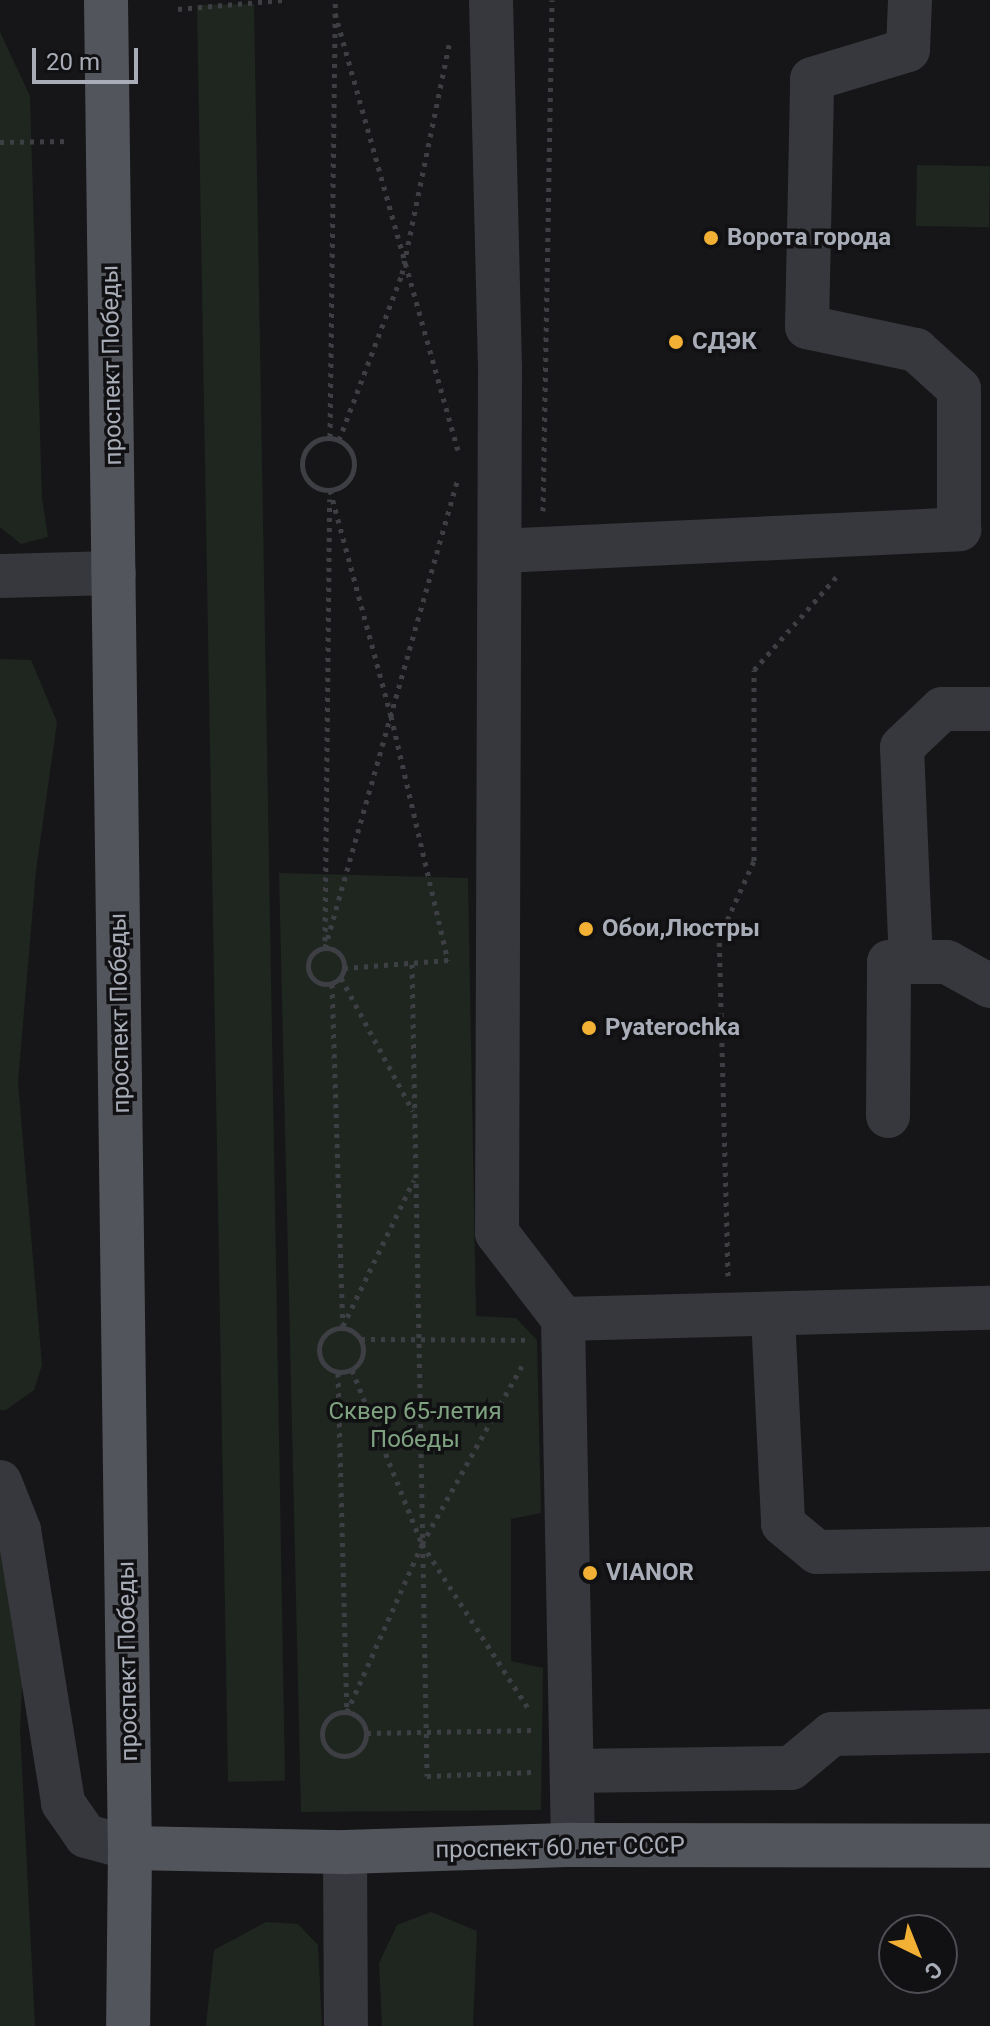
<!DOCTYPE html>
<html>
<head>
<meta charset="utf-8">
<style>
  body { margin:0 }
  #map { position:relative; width:990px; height:2026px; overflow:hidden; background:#161618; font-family:Roboto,sans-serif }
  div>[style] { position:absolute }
  .green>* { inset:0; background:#1e261f; transform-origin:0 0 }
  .path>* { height:5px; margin-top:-2.5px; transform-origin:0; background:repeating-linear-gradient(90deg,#3d3f44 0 4px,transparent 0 10px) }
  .path>.ring { margin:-2.5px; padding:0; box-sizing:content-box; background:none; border:5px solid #3d3f44; border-radius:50% }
  .minor>* { height:44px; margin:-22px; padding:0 22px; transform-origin:22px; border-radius:22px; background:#37383d }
  .major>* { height:44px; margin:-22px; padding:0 22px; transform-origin:22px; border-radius:22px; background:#53555c }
  .dots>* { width:22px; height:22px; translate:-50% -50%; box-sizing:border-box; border:4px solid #111113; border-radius:50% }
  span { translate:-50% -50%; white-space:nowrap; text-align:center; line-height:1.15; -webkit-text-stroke:7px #111113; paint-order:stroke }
  .poi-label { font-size:24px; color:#a8adb8; font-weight:700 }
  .left { translate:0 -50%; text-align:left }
  .street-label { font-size:24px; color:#a8adb8 }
  .park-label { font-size:24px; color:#7fa381 }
  .north { position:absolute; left:878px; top:1914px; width:80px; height:80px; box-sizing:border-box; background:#111113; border:2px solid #4d4f55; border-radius:50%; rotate:137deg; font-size:22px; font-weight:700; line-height:32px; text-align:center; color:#a8adb8 }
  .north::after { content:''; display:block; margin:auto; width:28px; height:36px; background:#f2b134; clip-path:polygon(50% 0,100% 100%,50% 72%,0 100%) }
  .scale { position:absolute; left:32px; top:48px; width:106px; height:36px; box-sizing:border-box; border:4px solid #a8adb8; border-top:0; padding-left:10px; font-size:24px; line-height:28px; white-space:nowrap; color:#a8adb8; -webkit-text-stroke:6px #111113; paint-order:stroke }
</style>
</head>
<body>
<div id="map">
  <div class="green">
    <div style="left:254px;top:4px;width:1777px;height:57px;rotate:89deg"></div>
    <div style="clip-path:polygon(0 32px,30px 96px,42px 498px,48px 537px,21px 544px,0 527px)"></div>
    <div style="left:917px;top:165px;width:73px;height:61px;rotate:1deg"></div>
    <div style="clip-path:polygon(0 659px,31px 660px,57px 722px,36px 871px,18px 1082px,42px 1365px,34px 1390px,6px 1410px,0 1410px)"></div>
    <div style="clip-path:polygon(279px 873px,468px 878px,476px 1316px,516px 1318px,537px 1340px,541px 1513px,511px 1519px,511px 1661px,543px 1668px,541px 1810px,301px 1812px)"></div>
    <div style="clip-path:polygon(0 1509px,28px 1564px,20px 1729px,35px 2026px,0 2026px)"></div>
    <div style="clip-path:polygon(431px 1912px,477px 1931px,473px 2026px,382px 2026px,379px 1963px,397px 1925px)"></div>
    <div style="clip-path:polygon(266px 1922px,298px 1924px,318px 1945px,322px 2026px,206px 2026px,214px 1950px)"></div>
  </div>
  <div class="path">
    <div style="left:178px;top:9px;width:105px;rotate:-4.9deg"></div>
    <div style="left:335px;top:13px;width:458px;rotate:74.3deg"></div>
    <div style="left:0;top:142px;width:70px;rotate:-0.8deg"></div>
    <div style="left:330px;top:437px;width:437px;rotate:-89.3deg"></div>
    <div class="ring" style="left:302px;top:438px;width:47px;height:47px"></div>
    <div style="left:339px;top:440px;width:178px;rotate:-69.2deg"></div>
    <div style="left:402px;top:274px;width:239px;rotate:-78.4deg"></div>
    <div style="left:330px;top:490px;width:234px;rotate:74.9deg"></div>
    <div style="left:391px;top:716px;width:251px;rotate:76.9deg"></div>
    <div style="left:448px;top:960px;width:103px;rotate:175.6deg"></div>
    <div style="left:543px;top:511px;width:511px;rotate:-88.99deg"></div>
    <div style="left:325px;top:941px;width:442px;rotate:-89.4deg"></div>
    <div class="ring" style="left:308px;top:948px;width:31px;height:31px"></div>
    <div style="left:325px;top:948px;width:487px;rotate:-74.2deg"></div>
    <div style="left:412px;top:964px;width:812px;rotate:88.94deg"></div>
    <div style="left:427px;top:1776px;width:105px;rotate:-2.2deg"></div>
    <div style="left:341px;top:978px;width:151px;rotate:61.6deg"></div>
    <div style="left:332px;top:984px;width:343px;rotate:88.2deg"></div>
    <div style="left:728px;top:1276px;width:338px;rotate:-91.5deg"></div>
    <div style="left:719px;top:938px;width:85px;rotate:-65.6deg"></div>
    <div style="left:754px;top:861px;width:191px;rotate:-90deg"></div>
    <div style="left:754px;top:670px;width:128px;rotate:-48.5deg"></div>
    <div style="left:343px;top:1326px;width:162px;rotate:-64.1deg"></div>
    <div class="ring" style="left:319px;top:1328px;width:39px;height:39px"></div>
    <div style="left:361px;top:1339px;width:164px;rotate:0.3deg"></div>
    <div style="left:352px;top:1370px;width:188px;rotate:68.1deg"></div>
    <div style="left:422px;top:1544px;width:199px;rotate:57.1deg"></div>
    <div style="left:338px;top:1373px;width:339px;rotate:88.5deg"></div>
    <div style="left:347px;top:1712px;width:184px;rotate:-65.9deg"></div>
    <div style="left:422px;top:1544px;width:209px;rotate:-60.7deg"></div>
    <div class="ring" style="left:322px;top:1712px;width:39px;height:39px"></div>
    <div style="left:367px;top:1733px;width:167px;rotate:-1deg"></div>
  </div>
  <div class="minor">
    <div style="left:491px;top:0;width:369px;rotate:88.6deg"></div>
    <div style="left:500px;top:369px;width:864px;rotate:90.2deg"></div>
    <div style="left:497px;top:1233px;width:108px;rotate:52.5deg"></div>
    <div style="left:563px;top:1319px;width:526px;rotate:88.91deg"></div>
    <div style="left:500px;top:551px;width:460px;rotate:-2.7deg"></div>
    <div style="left:959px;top:529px;width:140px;rotate:-90deg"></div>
    <div style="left:959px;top:389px;width:58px;rotate:-137.8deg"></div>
    <div style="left:916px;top:350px;width:111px;rotate:-168.1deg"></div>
    <div style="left:807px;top:327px;width:248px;rotate:-88.8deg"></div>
    <div style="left:812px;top:79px;width:100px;rotate:-16.8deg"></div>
    <div style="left:908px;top:50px;width:50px;rotate:-87.7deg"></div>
    <div style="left:0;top:576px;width:114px;rotate:-1.5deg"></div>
    <div style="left:911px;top:962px;width:215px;rotate:-92.4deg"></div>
    <div style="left:902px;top:747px;width:55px;rotate:-43.5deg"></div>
    <div style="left:942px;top:709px;width:48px"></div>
    <div style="left:888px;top:1116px;width:154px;rotate:-89.6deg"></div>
    <div style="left:889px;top:962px;width:58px"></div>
    <div style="left:947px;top:962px;width:49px;rotate:29.2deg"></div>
    <div style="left:773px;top:1316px;width:208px;rotate:87.2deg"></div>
    <div style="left:783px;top:1524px;width:44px;rotate:39.5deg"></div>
    <div style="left:817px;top:1552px;width:173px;rotate:-1deg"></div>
    <div style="left:563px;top:1319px;width:427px;rotate:-1.5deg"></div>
    <div style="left:0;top:1482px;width:52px;rotate:68.4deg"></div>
    <div style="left:19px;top:1530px;width:277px;rotate:80.8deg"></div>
    <div style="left:63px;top:1803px;width:40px;rotate:55.1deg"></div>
    <div style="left:86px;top:1836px;width:46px;rotate:15.3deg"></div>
    <div style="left:573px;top:1771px;width:218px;rotate:-0.8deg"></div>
    <div style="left:791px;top:1768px;width:53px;rotate:-39.7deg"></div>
    <div style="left:832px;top:1734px;width:158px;rotate:-1.1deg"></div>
    <div style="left:345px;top:1852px;width:174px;rotate:89.7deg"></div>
  </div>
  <div class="major">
    <div style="left:106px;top:0;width:1848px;rotate:89.26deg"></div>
    <div style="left:130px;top:1848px;width:178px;rotate:90.6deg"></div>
    <div style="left:130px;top:1848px;width:215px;rotate:1.1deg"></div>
    <div style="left:345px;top:1852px;width:228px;rotate:-1.8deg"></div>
    <div style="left:573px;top:1845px;width:417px;rotate:0.1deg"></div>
  </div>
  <div class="dots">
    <div style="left:711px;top:238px;background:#f2b134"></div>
    <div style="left:676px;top:342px;background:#f2b134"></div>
    <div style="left:586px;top:929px;background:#f2b134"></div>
    <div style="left:589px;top:1028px;background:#f2b134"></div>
    <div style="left:590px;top:1573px;background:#f2b134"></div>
  </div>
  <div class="poi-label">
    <span class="left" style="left:727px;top:238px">Ворота города</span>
    <span class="left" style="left:692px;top:342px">СДЭК</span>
    <span class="left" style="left:602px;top:929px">Обои,Люстры</span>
    <span class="left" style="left:605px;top:1028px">Pyaterochka</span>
    <span class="left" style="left:606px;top:1573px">VIANOR</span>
  </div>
  <div class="street-label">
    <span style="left:112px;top:365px;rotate:-91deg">проспект Победы</span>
    <span style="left:120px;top:1013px;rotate:-91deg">проспект Победы</span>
    <span style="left:128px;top:1661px;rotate:-91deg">проспект Победы</span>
    <span style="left:560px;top:1848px;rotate:-1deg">проспект 60 лет СССР</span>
  </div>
  <div class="park-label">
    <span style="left:415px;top:1426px">Сквер 65-летия<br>Победы</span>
  </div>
  <div class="north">С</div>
  <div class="scale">20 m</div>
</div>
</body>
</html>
